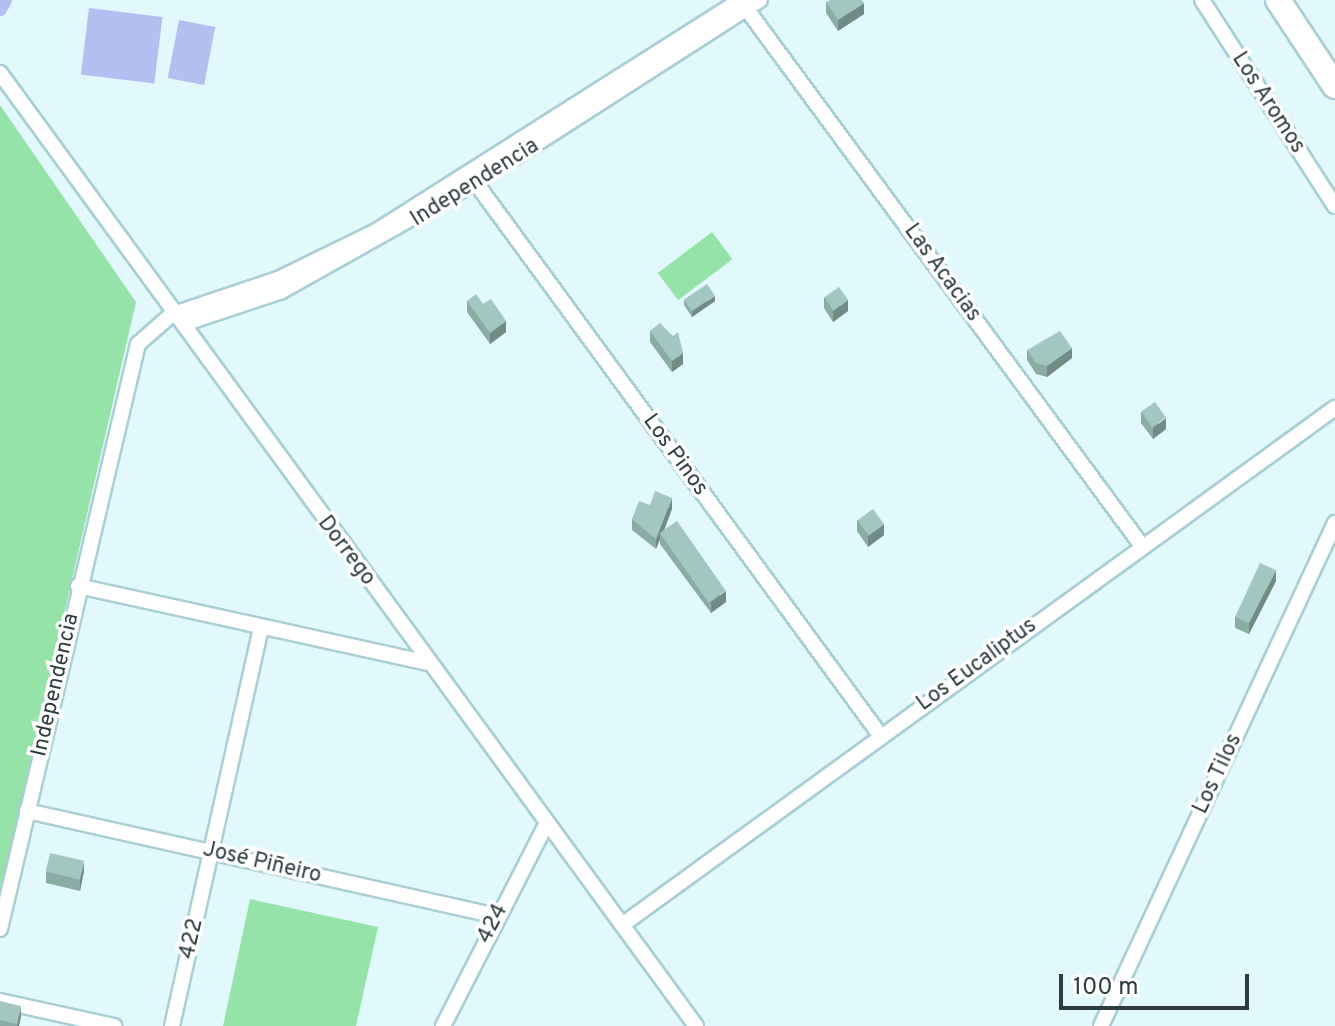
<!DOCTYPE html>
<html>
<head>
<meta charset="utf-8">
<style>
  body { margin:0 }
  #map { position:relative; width:1335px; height:1026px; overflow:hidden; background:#e1f8fd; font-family:Overpass,sans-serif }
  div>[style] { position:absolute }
  .green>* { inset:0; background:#95e3a8; transform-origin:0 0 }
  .water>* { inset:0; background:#b4bff1; transform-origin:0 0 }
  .canal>* { height:14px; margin:-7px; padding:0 7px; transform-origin:7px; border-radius:7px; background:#b4bff1 }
  .roads { filter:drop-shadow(2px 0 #a9ced6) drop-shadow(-2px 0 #a9ced6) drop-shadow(0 2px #a9ced6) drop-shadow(0 -2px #a9ced6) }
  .minor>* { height:14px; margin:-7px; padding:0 7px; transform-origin:7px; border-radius:7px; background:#fff }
  .primary>* { height:24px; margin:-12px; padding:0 12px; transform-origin:12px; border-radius:12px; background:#fff }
  .wall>* { inset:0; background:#8baba5 }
  .shaded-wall>* { inset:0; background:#718b86 }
  .building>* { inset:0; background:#a2c7c0; transform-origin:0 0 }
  span { translate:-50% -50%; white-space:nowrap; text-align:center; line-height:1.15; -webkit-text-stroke:7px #fff; paint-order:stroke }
  .street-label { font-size:22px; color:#2e3c40 }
  .scale { position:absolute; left:1059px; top:974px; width:190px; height:36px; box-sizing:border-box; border:4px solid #2e3c40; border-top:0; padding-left:10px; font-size:24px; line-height:28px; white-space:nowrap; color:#2e3c40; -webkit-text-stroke:6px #fff; paint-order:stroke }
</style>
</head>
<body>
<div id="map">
  <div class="green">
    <div style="clip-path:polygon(0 105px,136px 302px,0 892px)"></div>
    <div style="left:712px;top:232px;width:34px;height:68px;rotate:53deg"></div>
    <div style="clip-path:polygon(250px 899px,378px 927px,356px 1026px,223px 1026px)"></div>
  </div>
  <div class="water">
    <div style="left:89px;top:8px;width:74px;height:67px;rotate:7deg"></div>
    <div style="left:179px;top:20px;width:37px;height:59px;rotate:11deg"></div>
  </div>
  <div class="canal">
    <div style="left:0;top:9px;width:10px;rotate:-61deg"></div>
  </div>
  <div class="roads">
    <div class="minor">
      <div style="left:740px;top:0;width:678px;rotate:53.64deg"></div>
      <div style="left:1202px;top:0;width:245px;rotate:57.2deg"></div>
      <div style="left:0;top:73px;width:1180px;rotate:53.86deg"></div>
      <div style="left:514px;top:158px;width:292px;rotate:-32.7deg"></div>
      <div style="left:470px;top:175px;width:694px;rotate:53.79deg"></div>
      <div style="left:171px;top:315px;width:22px;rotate:16deg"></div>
      <div style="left:192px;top:321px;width:95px;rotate:-18.4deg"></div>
      <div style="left:282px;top:291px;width:223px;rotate:-29.3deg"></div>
      <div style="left:78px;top:586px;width:359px;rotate:12.4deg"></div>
      <div style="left:27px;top:811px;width:482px;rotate:12.6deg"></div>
      <div style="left:622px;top:925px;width:881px;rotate:-35.95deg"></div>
      <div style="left:0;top:929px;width:601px;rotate:-76.73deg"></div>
      <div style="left:138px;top:344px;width:44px;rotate:-41.3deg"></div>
      <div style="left:171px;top:315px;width:113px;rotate:-18.6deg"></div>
      <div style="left:278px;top:279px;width:111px;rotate:-26.1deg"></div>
      <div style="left:378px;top:230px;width:429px;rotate:-32.4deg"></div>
      <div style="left:0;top:1001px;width:117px;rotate:12.4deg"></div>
      <div style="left:172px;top:1026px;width:408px;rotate:-77.4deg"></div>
      <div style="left:443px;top:1026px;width:228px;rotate:-62.9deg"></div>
      <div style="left:1101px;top:1026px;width:555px;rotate:-65.05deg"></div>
    </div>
    <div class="primary">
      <div style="left:1278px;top:0;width:103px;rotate:56.5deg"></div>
    </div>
  </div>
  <div class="wall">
    <div style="clip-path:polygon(826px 2px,864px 14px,838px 31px,826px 13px)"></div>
    <div style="clip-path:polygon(824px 297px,848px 311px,833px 322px,824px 308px)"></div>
    <div style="clip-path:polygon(684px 300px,715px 301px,692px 317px,684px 305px)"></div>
    <div style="clip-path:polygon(467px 301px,483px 304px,506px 332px,490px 344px,467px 312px)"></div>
    <div style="clip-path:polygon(650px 331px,683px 364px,672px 372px,650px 342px)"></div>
    <div style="clip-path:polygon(1027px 350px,1072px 358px,1047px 377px,1036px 374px,1027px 360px)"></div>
    <div style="clip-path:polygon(1141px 412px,1166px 429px,1153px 439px,1141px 423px)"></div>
    <div style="clip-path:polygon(650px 505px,672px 509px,664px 531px,726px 602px,711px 613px,660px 544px,660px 539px,656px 549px,632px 530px,632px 519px)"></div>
    <div style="clip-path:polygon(857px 520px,884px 535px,868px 547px,857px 531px)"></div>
    <div style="clip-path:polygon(1276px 581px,1249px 634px,1235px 628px,1235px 617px)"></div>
    <div style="clip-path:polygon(84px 871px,80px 891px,46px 883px,46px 872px)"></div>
    <div style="clip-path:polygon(0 1001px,21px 1016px,19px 1026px,0 1026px)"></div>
  </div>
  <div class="shaded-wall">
    <div style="clip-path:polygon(864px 3px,864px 14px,838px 31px,838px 20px)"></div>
    <div style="clip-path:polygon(715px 296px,715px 301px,692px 317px,692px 311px)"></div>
    <div style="clip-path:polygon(848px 300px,848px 311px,833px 322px,833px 311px)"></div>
    <div style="clip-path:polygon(506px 321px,506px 332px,490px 344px,490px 333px)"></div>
    <div style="clip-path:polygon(1072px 348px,1072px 358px,1047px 377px,1047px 366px)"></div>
    <div style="clip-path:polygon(683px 353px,683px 364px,672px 372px,672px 361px)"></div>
    <div style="clip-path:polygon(1166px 418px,1166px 429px,1153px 439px,1153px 428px)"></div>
    <div style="clip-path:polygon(672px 498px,672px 509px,662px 535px,660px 533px,660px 539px,656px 549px,656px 539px)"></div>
    <div style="clip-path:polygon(884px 524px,884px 535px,868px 547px,868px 536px)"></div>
    <div style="clip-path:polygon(1276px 570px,1276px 581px,1249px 634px,1249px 623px)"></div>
    <div style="clip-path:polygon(726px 591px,726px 602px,711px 613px,711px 602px)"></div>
    <div style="clip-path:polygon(84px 861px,84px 871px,80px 891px,80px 880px)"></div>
    <div style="clip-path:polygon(21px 1006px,21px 1016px,19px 1026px,17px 1026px)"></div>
  </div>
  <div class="building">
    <div style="clip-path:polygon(830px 0,862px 0,864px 3px,838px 20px,826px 2px)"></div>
    <div style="left:707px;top:284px;width:14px;height:28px;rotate:56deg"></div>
    <div style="left:839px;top:287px;width:16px;height:18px;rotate:55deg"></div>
    <div style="clip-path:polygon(476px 294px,483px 304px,491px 299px,506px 321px,490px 333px,467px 301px)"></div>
    <div style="clip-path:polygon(660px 323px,673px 336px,678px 332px,683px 353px,672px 361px,650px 331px)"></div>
    <div style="clip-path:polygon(1060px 331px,1072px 348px,1047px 366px,1036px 363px,1027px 350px)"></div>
    <div style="left:1155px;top:402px;width:19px;height:17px;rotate:55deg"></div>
    <div style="clip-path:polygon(655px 491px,672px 498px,656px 539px,632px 519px,639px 501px,650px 505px)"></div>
    <div style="left:873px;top:509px;width:19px;height:19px;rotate:54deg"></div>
    <div style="left:677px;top:521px;width:85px;height:21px;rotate:55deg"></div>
    <div style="clip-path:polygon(1260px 563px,1276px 570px,1249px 623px,1235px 617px)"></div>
    <div style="left:50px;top:853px;width:35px;height:19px;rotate:13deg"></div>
    <div style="clip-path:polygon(0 1001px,21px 1006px,17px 1024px,0 1020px)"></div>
  </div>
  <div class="street-label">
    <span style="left:1268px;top:103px;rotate:57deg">Los Aromos</span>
    <span style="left:475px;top:183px;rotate:-32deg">Independencia</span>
    <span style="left:942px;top:273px;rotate:54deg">Las Acacias</span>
    <span style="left:675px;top:455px;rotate:54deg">Los Pinos</span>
    <span style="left:346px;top:551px;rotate:53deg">Dorrego</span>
    <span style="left:977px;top:665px;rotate:-36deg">Los Eucaliptus</span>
    <span style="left:56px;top:685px;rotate:-77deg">Independencia</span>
    <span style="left:1218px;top:774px;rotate:-65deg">Los Tilos</span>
    <span style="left:262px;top:863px;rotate:13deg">José Piñeiro</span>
    <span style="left:493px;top:924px;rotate:-63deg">424</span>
    <span style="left:192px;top:939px;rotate:-77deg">422</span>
  </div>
  <div class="scale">100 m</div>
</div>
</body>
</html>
